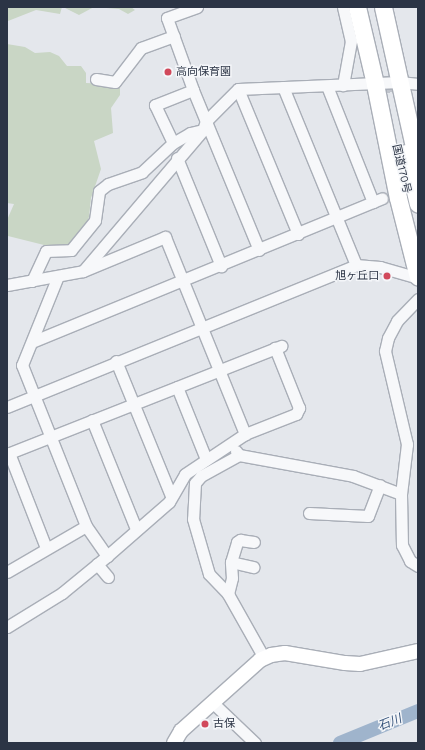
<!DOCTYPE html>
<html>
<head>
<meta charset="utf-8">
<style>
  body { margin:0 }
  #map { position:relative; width:425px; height:750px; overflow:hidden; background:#e4e7ec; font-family:"Work Sans","Noto Sans JP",sans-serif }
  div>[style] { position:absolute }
  .green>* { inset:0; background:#c9d6c5 }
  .river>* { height:14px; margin:-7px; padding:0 7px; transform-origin:7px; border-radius:7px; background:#9fb4cc }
  .highway-tunnel>* { height:17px; margin-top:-8.5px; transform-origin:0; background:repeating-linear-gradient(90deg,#bfc3cb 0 17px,transparent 0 25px) }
  .roads { filter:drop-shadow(1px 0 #a9aeb7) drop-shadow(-1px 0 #a9aeb7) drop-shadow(0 1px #a9aeb7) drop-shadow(0 -1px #a9aeb7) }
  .minor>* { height:11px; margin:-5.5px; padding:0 5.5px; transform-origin:5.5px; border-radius:5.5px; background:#f7f8fa }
  .major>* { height:14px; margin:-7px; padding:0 7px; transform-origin:7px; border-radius:7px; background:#fff }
  .highway>* { height:17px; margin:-8.5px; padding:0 8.5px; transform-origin:8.5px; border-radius:8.5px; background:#fff }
  .dots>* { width:11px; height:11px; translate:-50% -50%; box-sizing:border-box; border:2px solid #f4f6f9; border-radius:50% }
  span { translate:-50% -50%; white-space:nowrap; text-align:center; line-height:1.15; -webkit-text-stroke:3px #f4f6f9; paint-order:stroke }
  .poi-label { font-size:11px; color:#2b3445 }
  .left { translate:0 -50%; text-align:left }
  .right { translate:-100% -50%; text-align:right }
  .street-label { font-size:11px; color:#2b3445 }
  .water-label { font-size:12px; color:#34527a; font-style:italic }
  .frame { position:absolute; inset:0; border:8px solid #2b3445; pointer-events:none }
</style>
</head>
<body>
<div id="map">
  <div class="green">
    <div style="clip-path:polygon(7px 7px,62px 7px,60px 14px,36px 10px,8px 21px)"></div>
    <div style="clip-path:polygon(63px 7px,131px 7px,135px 10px,128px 14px,119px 9px,94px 7px,79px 15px)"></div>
    <div style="clip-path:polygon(7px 44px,25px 47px,35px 53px,50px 52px,59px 56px,67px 66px,81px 66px,86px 73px,86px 83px,112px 84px,120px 88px,120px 95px,111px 108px,113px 133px,94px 141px,101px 169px,91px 198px,89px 217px,83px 231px,71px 246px,52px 247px,8px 236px,7px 220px,14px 204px,7px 203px)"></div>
  </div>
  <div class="river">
    <div style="left:340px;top:743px;width:84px;rotate:-22.3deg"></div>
  </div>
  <div class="highway-tunnel">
    <div style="left:388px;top:75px;width:22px;rotate:77deg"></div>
  </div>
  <div class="roads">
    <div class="minor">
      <div style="left:197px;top:7px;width:32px;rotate:160deg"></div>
      <div style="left:167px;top:18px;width:77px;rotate:70.1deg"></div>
      <div style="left:193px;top:90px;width:173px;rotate:67.6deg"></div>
      <div style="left:343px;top:7px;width:35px;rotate:77deg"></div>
      <div style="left:351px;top:41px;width:45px;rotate:100.3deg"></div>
      <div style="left:96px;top:79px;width:19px;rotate:9deg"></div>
      <div style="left:115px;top:82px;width:43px;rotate:-52.6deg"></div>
      <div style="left:141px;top:48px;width:35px;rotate:-20deg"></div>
      <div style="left:327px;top:86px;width:125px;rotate:68.4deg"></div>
      <div style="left:283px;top:87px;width:192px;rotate:67.7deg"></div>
      <div style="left:238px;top:89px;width:157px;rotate:67.5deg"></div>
      <div style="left:193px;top:90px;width:41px;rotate:158.5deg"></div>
      <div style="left:155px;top:105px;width:42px;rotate:64.7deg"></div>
      <div style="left:173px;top:143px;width:20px;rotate:-30deg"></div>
      <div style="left:190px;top:133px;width:13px;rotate:-13deg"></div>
      <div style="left:177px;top:158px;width:117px;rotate:67.8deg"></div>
      <div style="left:83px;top:271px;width:89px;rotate:-22.5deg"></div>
      <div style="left:165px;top:237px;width:213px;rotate:67.9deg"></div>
      <div style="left:58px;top:276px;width:96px;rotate:112deg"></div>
      <div style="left:22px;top:365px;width:173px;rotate:68.3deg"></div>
      <div style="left:86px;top:526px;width:37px;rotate:55deg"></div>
      <div style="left:32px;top:281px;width:33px;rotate:-65deg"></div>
      <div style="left:46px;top:251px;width:25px;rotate:-2deg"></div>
      <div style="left:71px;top:250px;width:38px;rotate:-51deg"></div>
      <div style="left:95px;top:220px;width:29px;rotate:-82deg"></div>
      <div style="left:99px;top:191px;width:11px;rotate:-38deg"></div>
      <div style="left:108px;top:184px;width:36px;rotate:-19deg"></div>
      <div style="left:142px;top:172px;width:42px;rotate:-43.1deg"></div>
      <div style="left:7px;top:285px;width:77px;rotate:-10.4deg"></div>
      <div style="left:83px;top:271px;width:185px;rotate:-49.6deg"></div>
      <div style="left:203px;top:130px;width:9px;rotate:-72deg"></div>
      <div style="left:206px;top:121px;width:45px;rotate:-45deg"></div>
      <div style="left:238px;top:89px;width:162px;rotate:-2.5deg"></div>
      <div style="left:400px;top:82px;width:18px;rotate:6deg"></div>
      <div style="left:418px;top:299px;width:30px;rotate:134deg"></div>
      <div style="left:397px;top:321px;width:19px;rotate:118deg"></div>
      <div style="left:388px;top:338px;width:13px;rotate:103deg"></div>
      <div style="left:385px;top:351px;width:96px;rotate:76.7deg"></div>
      <div style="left:407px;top:444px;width:50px;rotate:96.8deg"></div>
      <div style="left:401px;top:494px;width:51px;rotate:88.9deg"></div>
      <div style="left:402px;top:545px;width:18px;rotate:63deg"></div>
      <div style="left:410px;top:561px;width:9px;rotate:32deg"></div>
      <div style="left:34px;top:341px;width:376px;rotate:-22.3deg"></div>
      <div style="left:116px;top:361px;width:146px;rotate:67.8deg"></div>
      <div style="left:177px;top:387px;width:78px;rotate:68.1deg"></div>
      <div style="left:7px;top:407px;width:377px;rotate:-22.1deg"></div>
      <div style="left:356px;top:265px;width:24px;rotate:5deg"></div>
      <div style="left:380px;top:267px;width:40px;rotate:16deg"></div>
      <div style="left:92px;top:420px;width:118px;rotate:68deg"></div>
      <div style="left:236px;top:451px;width:5px;rotate:53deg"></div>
      <div style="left:239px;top:455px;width:116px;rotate:10.4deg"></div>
      <div style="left:353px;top:476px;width:51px;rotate:20.6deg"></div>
      <div style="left:9px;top:453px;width:102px;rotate:68.7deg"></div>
      <div style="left:7px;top:454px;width:295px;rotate:-21.5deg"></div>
      <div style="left:239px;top:455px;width:43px;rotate:151.1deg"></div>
      <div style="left:201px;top:476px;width:9px;rotate:131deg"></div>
      <div style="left:195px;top:483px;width:36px;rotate:93deg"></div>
      <div style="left:193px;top:519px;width:57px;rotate:73.8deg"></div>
      <div style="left:209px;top:574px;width:28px;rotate:46deg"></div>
      <div style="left:228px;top:594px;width:73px;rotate:60.6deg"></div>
      <div style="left:309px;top:513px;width:59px;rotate:2.9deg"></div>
      <div style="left:368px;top:516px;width:33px;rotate:-69deg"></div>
      <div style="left:231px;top:562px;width:23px;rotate:13deg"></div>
      <div style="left:97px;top:564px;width:17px;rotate:50deg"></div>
      <div style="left:7px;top:572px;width:91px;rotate:-30.2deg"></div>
      <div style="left:228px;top:594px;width:16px;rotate:-76deg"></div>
      <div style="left:232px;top:578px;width:16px;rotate:-94deg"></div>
      <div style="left:231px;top:562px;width:21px;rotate:-73deg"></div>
      <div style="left:237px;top:542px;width:4px;rotate:-34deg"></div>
      <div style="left:240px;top:540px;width:14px;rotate:8deg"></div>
      <div style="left:7px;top:627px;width:65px;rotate:-31.7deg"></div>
      <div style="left:62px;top:593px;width:58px;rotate:-39.4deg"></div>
      <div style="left:107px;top:556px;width:82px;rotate:-41.1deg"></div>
      <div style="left:169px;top:502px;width:32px;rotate:-60deg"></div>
      <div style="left:185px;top:474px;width:72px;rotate:-33.7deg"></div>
      <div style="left:245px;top:434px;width:55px;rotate:-21.4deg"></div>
      <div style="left:296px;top:414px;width:7px;rotate:-63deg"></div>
      <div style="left:299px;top:408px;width:65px;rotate:-111.8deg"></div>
      <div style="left:213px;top:703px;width:58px;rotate:43.6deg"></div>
    </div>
    <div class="major">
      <div style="left:174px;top:743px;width:14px;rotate:-60deg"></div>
      <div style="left:181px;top:731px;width:106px;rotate:-41.9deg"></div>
      <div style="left:260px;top:660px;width:12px;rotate:-24deg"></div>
      <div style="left:271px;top:655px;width:14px;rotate:-8deg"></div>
      <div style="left:285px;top:653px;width:61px;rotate:9.5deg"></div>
      <div style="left:345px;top:663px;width:15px;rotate:4deg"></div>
      <div style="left:360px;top:664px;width:59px;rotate:-12.6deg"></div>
    </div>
    <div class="highway">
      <div style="left:357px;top:7px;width:79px;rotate:76.8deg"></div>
      <div style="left:375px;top:84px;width:116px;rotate:78.6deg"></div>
      <div style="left:398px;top:198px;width:81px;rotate:75.8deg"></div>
      <div style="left:383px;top:7px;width:162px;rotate:77.5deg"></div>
      <div style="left:406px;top:153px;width:52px;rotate:76.8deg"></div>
    </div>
  </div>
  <div class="dots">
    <div style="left:168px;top:72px;background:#d1495b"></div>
    <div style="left:387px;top:276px;background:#d1495b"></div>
    <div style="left:205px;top:724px;background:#d1495b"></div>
  </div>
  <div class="poi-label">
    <span class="left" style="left:176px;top:72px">高向保育園</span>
    <span class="right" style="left:379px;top:276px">旭ヶ丘口</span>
    <span class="left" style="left:213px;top:724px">古保</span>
  </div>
  <div class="street-label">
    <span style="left:401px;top:169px;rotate:77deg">国道170号</span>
  </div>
  <div class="water-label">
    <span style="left:390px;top:723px;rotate:-22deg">石川</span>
  </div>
  <div class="frame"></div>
</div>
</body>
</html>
